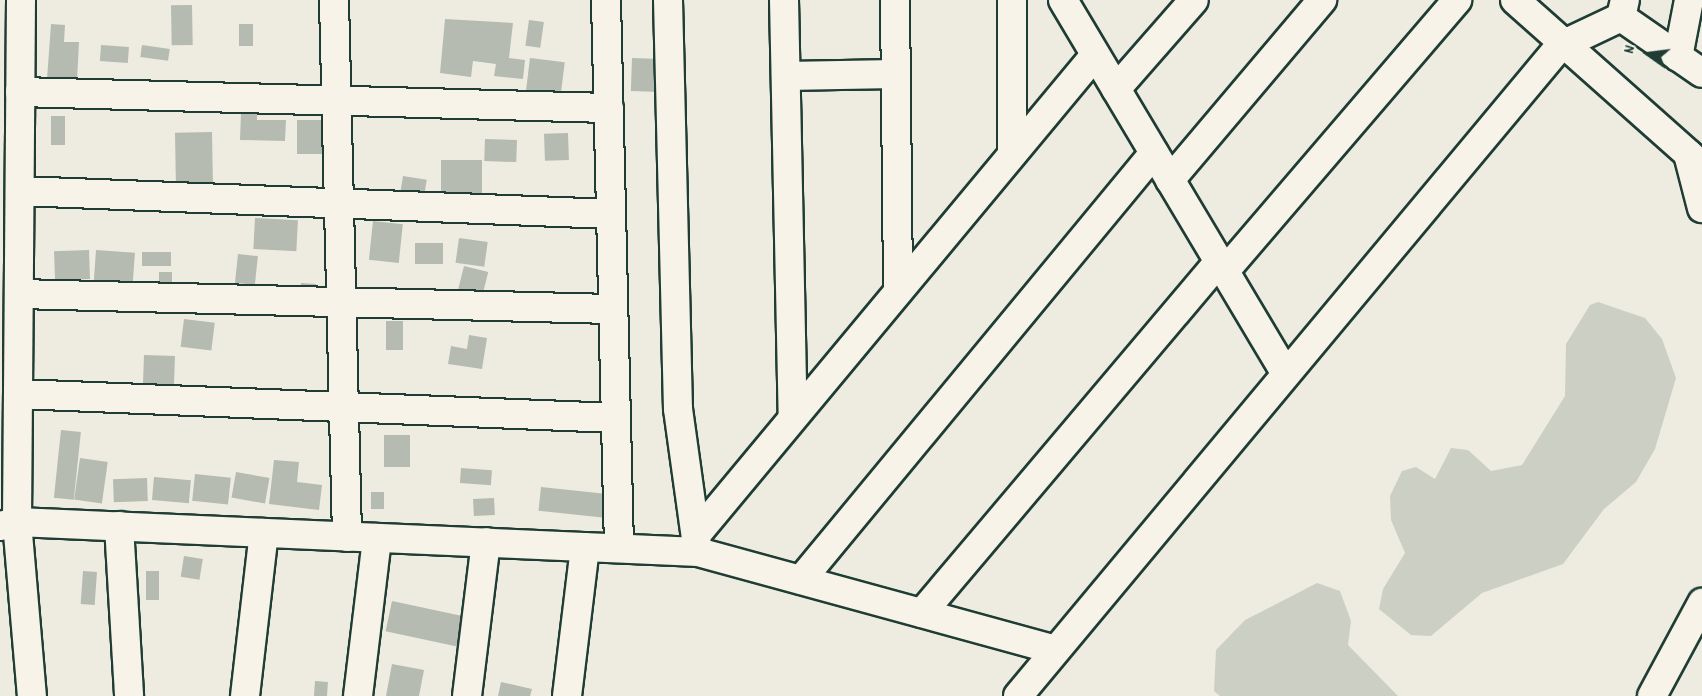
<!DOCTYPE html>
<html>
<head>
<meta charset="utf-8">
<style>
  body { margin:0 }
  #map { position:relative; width:1702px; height:696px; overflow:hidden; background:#eeece1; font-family:Dekko,sans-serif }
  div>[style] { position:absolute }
  .green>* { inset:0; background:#cccfc4 }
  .building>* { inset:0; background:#b5bbb0; transform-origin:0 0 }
  .roads { filter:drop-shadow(2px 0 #1f3d34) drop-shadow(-2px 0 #1f3d34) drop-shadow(0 2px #1f3d34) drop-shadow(0 -2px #1f3d34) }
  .street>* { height:28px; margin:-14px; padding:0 14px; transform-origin:14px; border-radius:14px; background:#f7f3e8 }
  span { translate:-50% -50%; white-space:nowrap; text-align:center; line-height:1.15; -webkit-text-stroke:5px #f7f3e8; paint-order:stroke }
  .north { position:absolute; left:1618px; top:24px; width:60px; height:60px; -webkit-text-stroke:4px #f7f3e8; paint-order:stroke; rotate:284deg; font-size:16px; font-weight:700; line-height:24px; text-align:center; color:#1f3d34 }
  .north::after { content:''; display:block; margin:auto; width:21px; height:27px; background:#1f3d34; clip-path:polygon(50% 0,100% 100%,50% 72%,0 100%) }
</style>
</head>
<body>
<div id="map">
  <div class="green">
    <div style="clip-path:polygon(1598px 302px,1645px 318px,1662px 339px,1676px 378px,1655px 449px,1636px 482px,1604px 509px,1563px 564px,1482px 593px,1431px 636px,1411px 635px,1379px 609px,1383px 589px,1405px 553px,1391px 520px,1390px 496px,1402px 471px,1416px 467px,1435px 479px,1451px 448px,1468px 450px,1491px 471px,1522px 465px,1565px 396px,1566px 344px,1590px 305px)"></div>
    <div style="clip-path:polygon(1317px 583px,1340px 591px,1351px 621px,1348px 645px,1398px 696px,1220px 696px,1214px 691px,1216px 650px,1245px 620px)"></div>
  </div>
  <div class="building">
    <div style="left:192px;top:5px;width:40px;height:21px;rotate:89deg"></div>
    <div style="clip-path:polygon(445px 19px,513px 23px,509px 58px,525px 60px,523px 79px,494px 76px,496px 64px,473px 61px,471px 77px,440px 73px)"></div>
    <div style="left:529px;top:20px;width:15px;height:26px;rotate:8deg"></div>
    <div style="clip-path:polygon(51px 24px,65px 25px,64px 42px,79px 42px,77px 81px,47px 79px)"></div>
    <div style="left:239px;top:24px;width:14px;height:22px"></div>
    <div style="left:101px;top:45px;width:28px;height:16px;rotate:4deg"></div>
    <div style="left:142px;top:45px;width:28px;height:12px;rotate:8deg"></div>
    <div style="left:530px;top:58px;width:35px;height:34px;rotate:7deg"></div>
    <div style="left:632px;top:58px;width:35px;height:33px;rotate:2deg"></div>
    <div style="clip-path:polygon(241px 112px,257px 112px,257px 120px,286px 120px,285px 141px,240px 140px)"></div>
    <div style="left:65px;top:116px;width:29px;height:14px;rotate:90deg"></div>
    <div style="left:297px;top:120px;width:38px;height:34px"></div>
    <div style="left:212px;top:132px;width:53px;height:37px;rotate:89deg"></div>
    <div style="left:568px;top:133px;width:27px;height:24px;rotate:88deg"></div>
    <div style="left:485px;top:139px;width:32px;height:22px;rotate:2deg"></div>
    <div style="left:441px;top:160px;width:41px;height:38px"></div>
    <div style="left:403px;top:176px;width:24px;height:23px;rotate:9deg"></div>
    <div style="left:255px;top:218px;width:43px;height:31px;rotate:3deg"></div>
    <div style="left:373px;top:221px;width:30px;height:39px;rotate:6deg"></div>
    <div style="left:459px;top:238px;width:29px;height:25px;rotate:8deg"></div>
    <div style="left:415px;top:243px;width:28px;height:21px"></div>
    <div style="left:89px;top:250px;width:29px;height:35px;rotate:88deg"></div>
    <div style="left:96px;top:250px;width:39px;height:31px;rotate:4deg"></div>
    <div style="left:171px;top:252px;width:14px;height:29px;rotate:90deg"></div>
    <div style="left:238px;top:254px;width:20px;height:29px;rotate:6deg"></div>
    <div style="left:464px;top:266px;width:25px;height:34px;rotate:14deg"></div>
    <div style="left:159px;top:272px;width:13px;height:22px"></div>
    <div style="left:301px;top:283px;width:15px;height:17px;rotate:4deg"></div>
    <div style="left:184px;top:319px;width:31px;height:28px;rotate:7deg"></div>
    <div style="left:386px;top:321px;width:17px;height:29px"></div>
    <div style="clip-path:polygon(469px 335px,487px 338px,482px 369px,448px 364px,451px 346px,467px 349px)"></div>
    <div style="left:144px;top:355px;width:31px;height:33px;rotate:2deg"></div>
    <div style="left:61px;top:430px;width:20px;height:68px;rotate:6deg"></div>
    <div style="left:384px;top:435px;width:26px;height:32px"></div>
    <div style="left:80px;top:458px;width:28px;height:42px;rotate:8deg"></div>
    <div style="clip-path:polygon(274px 460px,299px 462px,297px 482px,322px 485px,319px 510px,269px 504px)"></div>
    <div style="left:461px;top:468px;width:31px;height:15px;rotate:4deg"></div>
    <div style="left:236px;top:472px;width:34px;height:26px;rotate:10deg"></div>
    <div style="left:195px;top:474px;width:36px;height:27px;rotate:6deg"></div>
    <div style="left:154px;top:477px;width:37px;height:23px;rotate:5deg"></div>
    <div style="left:147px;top:478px;width:23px;height:34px;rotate:88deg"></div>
    <div style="left:541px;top:487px;width:81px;height:24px;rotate:6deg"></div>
    <div style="left:371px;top:492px;width:13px;height:17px"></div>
    <div style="left:494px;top:498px;width:17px;height:21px;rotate:87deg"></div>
    <div style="left:184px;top:556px;width:19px;height:21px;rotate:9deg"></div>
    <div style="left:83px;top:571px;width:14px;height:33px;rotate:4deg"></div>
    <div style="left:146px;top:571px;width:13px;height:29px"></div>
    <div style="left:392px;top:601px;width:85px;height:31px;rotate:12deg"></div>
    <div style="clip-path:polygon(392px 664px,424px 670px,419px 696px,386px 696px)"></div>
    <div style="left:315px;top:681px;width:13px;height:15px;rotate:4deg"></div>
    <div style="clip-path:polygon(501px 682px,532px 689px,530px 696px,498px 696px)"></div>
  </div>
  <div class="roads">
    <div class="street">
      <div style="left:21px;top:0;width:522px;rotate:90.44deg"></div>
      <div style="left:17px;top:522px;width:175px;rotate:85.1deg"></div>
      <div style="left:334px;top:0;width:537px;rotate:88.61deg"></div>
      <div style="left:606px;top:0;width:548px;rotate:88.64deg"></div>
      <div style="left:668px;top:0;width:409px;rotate:88.6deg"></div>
      <div style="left:678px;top:409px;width:138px;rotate:82.1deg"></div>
      <div style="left:784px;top:0;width:417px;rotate:88.8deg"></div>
      <div style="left:895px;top:0;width:291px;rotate:89.4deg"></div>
      <div style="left:1063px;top:0;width:435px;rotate:59.2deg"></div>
      <div style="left:1515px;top:0;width:250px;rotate:41.6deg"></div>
      <div style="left:1621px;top:17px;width:98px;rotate:34.7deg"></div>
      <div style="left:1678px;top:57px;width:58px;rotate:-79.1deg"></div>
      <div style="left:786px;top:76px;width:109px;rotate:-1.1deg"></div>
      <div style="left:1116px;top:89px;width:118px;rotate:-48.8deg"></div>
      <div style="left:20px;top:92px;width:589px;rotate:1.56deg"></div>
      <div style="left:1012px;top:154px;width:154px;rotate:-90deg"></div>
      <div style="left:1691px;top:159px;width:6px;rotate:-121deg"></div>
      <div style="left:1688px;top:154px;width:56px;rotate:75.5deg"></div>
      <div style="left:1170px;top:180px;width:236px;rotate:-49.8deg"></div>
      <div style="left:20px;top:191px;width:591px;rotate:2.23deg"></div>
      <div style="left:1225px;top:271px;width:357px;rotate:-49.4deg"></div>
      <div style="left:19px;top:294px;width:594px;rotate:1.45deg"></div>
      <div style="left:18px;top:394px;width:598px;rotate:2.3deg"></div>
      <div style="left:0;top:526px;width:17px;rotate:-13deg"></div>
      <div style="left:17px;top:522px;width:682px;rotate:2.52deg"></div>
      <div style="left:698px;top:552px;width:371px;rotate:15.3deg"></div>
      <div style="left:119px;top:526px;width:170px;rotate:86.6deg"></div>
      <div style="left:696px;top:535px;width:624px;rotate:-50.26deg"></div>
      <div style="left:801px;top:580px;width:554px;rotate:-50.42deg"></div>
      <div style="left:922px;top:613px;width:461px;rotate:-49.8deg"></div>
      <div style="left:245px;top:696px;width:164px;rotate:-83.4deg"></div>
      <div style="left:358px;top:696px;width:159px;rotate:-83.1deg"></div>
      <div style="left:467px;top:696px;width:155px;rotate:-83deg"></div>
      <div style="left:567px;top:696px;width:150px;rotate:-83.1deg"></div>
      <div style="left:1018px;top:696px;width:846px;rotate:-50.18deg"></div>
      <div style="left:1560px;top:46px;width:68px;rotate:-25.4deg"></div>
      <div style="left:1621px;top:17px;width:17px;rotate:-77deg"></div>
      <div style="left:1652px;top:696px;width:106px;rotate:-61.7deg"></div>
    </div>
  </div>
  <div class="north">N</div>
</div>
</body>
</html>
